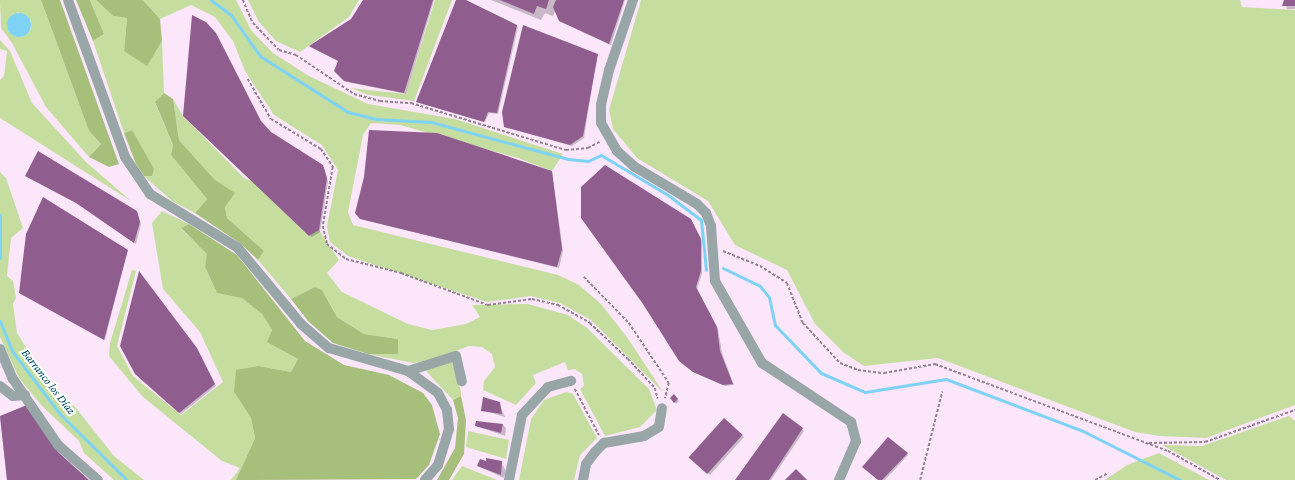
<!DOCTYPE html>
<html>
<head>
<meta charset="utf-8">
<style>
  body { margin:0 }
  #map { position:relative; width:1295px; height:480px; overflow:hidden; background:#fbe6fa; font-family:"Crimson Pro",serif }
  div>[style] { position:absolute }
  .green>* { inset:0; background:#c5de9f }
  .forest>* { inset:0; background:#a6c07c }
  .water>* { inset:0; background:#7ed3f5 }
  .round { border-radius:50% }
  .shadow>* { inset:0; background:#0003; transform-origin:0 0 }
  .stream>* { height:3px; margin:-1.5px; padding:0 1.5px; transform-origin:1.5px; border-radius:1.5px; background:#7ed3f5 }
  .building>* { inset:0; background:#905d8f; transform-origin:0 0 }
  .path>* { height:1.5px; margin-top:-0.75px; transform-origin:0; background:repeating-linear-gradient(90deg,#928491 0 3px,transparent 0 5px) }
  .minor>* { height:10px; margin:-5px; padding:0 5px; transform-origin:5px; border-radius:5px; background:#98a6a8 }
  span { translate:-50% -50%; white-space:nowrap; text-align:center; line-height:1.15; -webkit-text-stroke:4px #fff; paint-order:stroke }
  .water-label { font-size:12px; color:#004c63; font-style:italic }
</style>
</head>
<body>
<div id="map">
  <div class="green">
    <div style="clip-path:polygon(evenodd,0 0,41px 0,89px 131px,101px 144px,89px 157px,46px 107px,12px 43px,1px 28px,0 0,18px 12px,31px 21px,31px 29px,22px 37px,14px 36px,7px 27px,18px 12px)"></div>
    <div style="clip-path:polygon(90px 0,96px 0,113px 16px,127px 18px,124px 51px,147px 65px,162px 41px,164px 93px,155px 103px,173px 145px,171px 155px,207px 199px,195px 213px,172px 201px,144px 176px,152px 176px,132px 130px,124px 133px,93px 41px,104px 34px)"></div>
    <div style="clip-path:polygon(143px 0,236px 0,251px 30px,273px 53px,309px 76px,368px 104px,455px 119px,563px 154px,552px 171px,518px 158px,400px 125px,371px 123px,363px 135px,348px 212px,353px 225px,558px 275px,579px 285px,601px 304px,627px 337px,663px 392px,591px 320px,560px 303px,531px 296px,487px 302px,348px 256px,330px 242px,327px 226px,338px 170px,322px 145px,274px 115px,245px 71px,233px 41px,215px 17px,191px 5px,160px 19px)"></div>
    <div style="clip-path:polygon(248px 0,359px 0,349px 17px,300px 52px,276px 41px,259px 22px)"></div>
    <div style="clip-path:polygon(435px 0,452px 0,414px 101px,369px 95px,350px 88px,406px 94px)"></div>
    <div style="clip-path:polygon(641px 0,1240px 0,1242px 7px,1295px 10px,1295px 405px,1206px 438px,1160px 436px,1135px 432px,938px 358px,864px 366px,843px 352px,815px 324px,787px 270px,735px 245px,708px 201px,637px 158px,613px 129px,609px 110px)"></div>
    <div style="clip-path:polygon(0 40px,10px 51px,32px 103px,86px 162px,131px 201px,0 118px,0 80px,4px 76px,7px 51px,0 49px)"></div>
    <div style="clip-path:polygon(173px 99px,183px 116px,244px 178px,252px 181px,309px 236px,319px 230px,339px 260px,327px 273px,342px 292px,408px 324px,432px 330px,466px 324px,480px 317px,472px 305px,528px 304px,568px 315px,587px 328px,649px 389px,657px 410px,640px 427px,605px 436px,580px 389px,584px 386px,582px 374px,575px 369px,568px 370px,565px 362px,533px 375px,536px 383px,516px 405px,483px 390px,484px 381px,495px 367px,492px 354px,482px 347px,469px 346px,430px 361px,413px 363px,368px 354px,398px 339px,364px 334px,337px 317px,322px 290px,315px 287px,291px 299px,258px 260px,264px 251px,227px 218px,225px 207px,234px 193px,215px 180px,179px 140px)"></div>
    <div style="clip-path:polygon(0 172px,6px 178px,23px 228px,11px 238px,7px 276px,13px 281px,16px 298px,13px 304px,17px 333px,65px 410px,72px 403px,114px 456px,144px 480px,114px 480px,84px 453px,79px 441px,42px 406px,19px 378px,0 337px)"></div>
    <div style="clip-path:polygon(162px 211px,189px 224px,181px 229px,208px 254px,205px 267px,217px 293px,242px 297px,262px 314px,272px 330px,268px 342px,298px 359px,291px 372px,259px 366px,234px 392px,251px 418px,255px 438px,236px 480px,231px 480px,240px 468px,222px 461px,143px 397px,109px 356px,110px 343px,132px 270px,136px 271px,117px 346px,133px 376px,181px 415px,223px 382px,200px 332px,163px 289px,152px 223px)"></div>
    <div style="clip-path:polygon(452px 361px,461px 391px,461px 396px,453px 400px,425px 370px)"></div>
    <div style="clip-path:polygon(566px 392px,573px 394px,597px 438px,580px 455px,574px 480px,519px 480px,531px 419px,544px 400px)"></div>
    <div style="clip-path:polygon(1289px 416px,1295px 421px,1295px 480px,1226px 480px,1162px 445px,1202px 446px)"></div>
    <div style="clip-path:polygon(468px 431px,509px 440px,506px 459px,466px 447px)"></div>
    <div style="clip-path:polygon(1159px 453px,1209px 480px,1105px 480px,1127px 465px)"></div>
    <div style="clip-path:polygon(462px 466px,497px 480px,452px 480px)"></div>
  </div>
  <div class="forest">
    <div style="clip-path:polygon(41px 0,60px 0,119px 164px,109px 167px,89px 157px,101px 144px,89px 131px)"></div>
    <div style="clip-path:polygon(76px 0,90px 0,104px 34px,93px 41px)"></div>
    <div style="clip-path:polygon(96px 0,143px 0,160px 19px,162px 41px,147px 66px,124px 51px,127px 18px,113px 16px)"></div>
    <div style="clip-path:polygon(164px 93px,173px 99px,179px 140px,215px 180px,235px 193px,225px 207px,227px 218px,264px 251px,258px 260px,241px 244px,195px 213px,207px 199px,171px 155px,173px 145px,155px 102px)"></div>
    <div style="clip-path:polygon(132px 130px,154px 169px,152px 176px,144px 176px,136px 164px,124px 133px)"></div>
    <div style="clip-path:polygon(189px 224px,237px 255px,305px 341px,344px 365px,389px 375px,423px 393px,432px 405px,440px 434px,429px 465px,416px 479px,236px 480px,255px 438px,251px 418px,234px 392px,236px 370px,259px 366px,291px 372px,298px 359px,267px 342px,272px 330px,262px 314px,242px 298px,217px 293px,205px 267px,207px 254px,181px 228px)"></div>
    <div style="clip-path:polygon(315px 287px,322px 290px,337px 317px,364px 334px,398px 339px,398px 354px,368px 354px,333px 343px,308px 321px,291px 299px)"></div>
    <div style="clip-path:polygon(461px 396px,466px 420px,464px 454px,449px 480px,437px 480px,455px 448px,458px 418px,453px 400px)"></div>
  </div>
  <div class="water">
    <div class="round" style="left:7px;top:13px;width:24px;height:24px"></div>
  </div>
  <div class="shadow">
    <div style="clip-path:polygon(364px 0,434px 0,406px 94px,347px 82px,335px 71px,339px 61px,310px 47px,352px 19px)"></div>
    <div style="clip-path:polygon(457px 0,518px 27px,498px 114px,489px 113px,485px 122px,417px 102px)"></div>
    <div style="clip-path:polygon(491px 0,625px 0,611px 45px,562px 22px,556px 10px,553px 16px,545px 13px,541px 20px)"></div>
    <div style="clip-path:polygon(1285px 0,1295px 0,1295px 9px,1287px 9px)"></div>
    <div style="clip-path:polygon(597px 55px,584px 138px,572px 146px,505px 127px)"></div>
    <div style="clip-path:polygon(184px 116px,271px 134px,324px 168px,328px 181px,320px 232px,312px 237px)"></div>
    <div style="clip-path:polygon(552px 172px,563px 251px,559px 268px,361px 219px)"></div>
    <div style="clip-path:polygon(26px 176px,137px 212px,141px 224px,136px 244px,79px 204px)"></div>
    <div style="clip-path:polygon(691px 220px,702px 241px,702px 273px,697px 289px,718px 329px,722px 353px,734px 385px,725px 386px,695px 373px,681px 363px)"></div>
    <div style="clip-path:polygon(127px 251px,105px 340px,20px 293px)"></div>
    <div style="clip-path:polygon(198px 351px,216px 386px,181px 414px,136px 373px)"></div>
    <div style="clip-path:polygon(674px 396px,679px 401px,676px 404px,671px 398px)"></div>
    <div style="clip-path:polygon(499px 403px,505px 417px,482px 410px)"></div>
    <div style="clip-path:polygon(26px 406px,59px 455px,87px 480px,7px 480px,0 417px)"></div>
    <div style="clip-path:polygon(783px 414px,804px 431px,771px 480px,736px 480px)"></div>
    <div style="left:724px;top:419px;width:27px;height:51px;rotate:42deg"></div>
    <div style="clip-path:polygon(503px 425px,506px 428px,505px 436px,476px 426px)"></div>
    <div style="clip-path:polygon(888px 438px,908px 455px,885px 480px,879px 480px)"></div>
    <div style="clip-path:polygon(486px 462px,501px 462px,506px 471px,504px 478px,478px 466px)"></div>
  </div>
  <div class="stream">
    <div style="left:211px;top:0;width:25px;rotate:37deg"></div>
    <div style="left:231px;top:15px;width:50px;rotate:54.7deg"></div>
    <div style="left:260px;top:56px;width:104px;rotate:32.5deg"></div>
    <div style="left:348px;top:112px;width:30px;rotate:14deg"></div>
    <div style="left:377px;top:119px;width:54px;rotate:3.2deg"></div>
    <div style="left:431px;top:122px;width:142px;rotate:15.1deg"></div>
    <div style="left:568px;top:159px;width:20px;rotate:6deg"></div>
    <div style="left:588px;top:161px;width:14px;rotate:-25deg"></div>
    <div style="left:601px;top:155px;width:78px;rotate:30.8deg"></div>
    <div style="left:668px;top:195px;width:41px;rotate:37.1deg"></div>
    <div style="left:701px;top:220px;width:50px;rotate:84.3deg"></div>
    <div style="left:0;top:215px;width:43px;rotate:90deg"></div>
    <div style="left:723px;top:268px;width:41px;rotate:25.9deg"></div>
    <div style="left:760px;top:286px;width:14px;rotate:51deg"></div>
    <div style="left:769px;top:297px;width:29px;rotate:78deg"></div>
    <div style="left:775px;top:325px;width:66px;rotate:46.2deg"></div>
    <div style="left:821px;top:373px;width:48px;rotate:23.4deg"></div>
    <div style="left:865px;top:392px;width:82px;rotate:-9.1deg"></div>
    <div style="left:946px;top:379px;width:147px;rotate:20.8deg"></div>
    <div style="left:1083px;top:431px;width:109px;rotate:26.8deg"></div>
    <div style="left:0;top:321px;width:32px;rotate:68deg"></div>
    <div style="left:12px;top:351px;width:79px;rotate:52.7deg"></div>
    <div style="left:60px;top:414px;width:94px;rotate:44.6deg"></div>
  </div>
  <div class="building">
    <div style="clip-path:polygon(363px 0,433px 0,404px 93px,344px 81px,334px 71px,338px 61px,309px 46px,351px 19px)"></div>
    <div style="clip-path:polygon(456px 0,466px 0,517px 25px,497px 113px,488px 112px,484px 122px,416px 102px)"></div>
    <div style="clip-path:polygon(500px 0,549px 0,546px 9px,537px 6px,534px 14px)"></div>
    <div style="clip-path:polygon(556px 0,624px 0,609px 44px,559px 21px,553px 7px)"></div>
    <div style="clip-path:polygon(1284px 0,1295px 0,1295px 6px,1282px 6px)"></div>
    <div style="clip-path:polygon(192px 15px,206px 22px,216px 33px,261px 121px,271px 132px,323px 165px,327px 178px,319px 230px,309px 236px,183px 116px)"></div>
    <div style="clip-path:polygon(523px 25px,598px 54px,583px 136px,570px 145px,504px 127px,502px 112px)"></div>
    <div style="clip-path:polygon(369px 130px,437px 133px,552px 171px,562px 249px,557px 267px,360px 219px,355px 213px,364px 177px)"></div>
    <div style="clip-path:polygon(38px 151px,137px 211px,140px 222px,134px 243px,76px 203px,25px 176px)"></div>
    <div style="clip-path:polygon(605px 165px,691px 219px,701px 239px,701px 271px,696px 287px,717px 327px,720px 351px,733px 384px,723px 385px,693px 372px,679px 361px,643px 304px,581px 218px,581px 187px)"></div>
    <div style="clip-path:polygon(43px 197px,128px 250px,104px 340px,19px 293px,26px 234px)"></div>
    <div style="clip-path:polygon(139px 271px,197px 348px,215px 384px,179px 413px,135px 374px,120px 346px)"></div>
    <div style="clip-path:polygon(674px 394px,678px 399px,674px 403px,670px 398px)"></div>
    <div style="clip-path:polygon(483px 397px,500px 402px,502px 414px,481px 411px)"></div>
    <div style="clip-path:polygon(27px 405px,58px 452px,89px 480px,7px 480px,0 416px)"></div>
    <div style="clip-path:polygon(783px 413px,803px 428px,769px 480px,735px 480px)"></div>
    <div style="left:724px;top:418px;width:25px;height:53px;rotate:42deg"></div>
    <div style="clip-path:polygon(476px 421px,503px 424px,501px 433px,475px 426px)"></div>
    <div style="clip-path:polygon(888px 437px,908px 453px,882px 480px,878px 480px,862px 467px)"></div>
    <div style="clip-path:polygon(486px 458px,502px 461px,501px 475px,477px 466px,480px 459px,486px 461px)"></div>
    <div style="clip-path:polygon(796px 469px,807px 480px,785px 480px)"></div>
  </div>
  <div class="path">
    <div style="left:243px;top:0;width:25px;rotate:67deg"></div>
    <div style="left:253px;top:23px;width:37px;rotate:46deg"></div>
    <div style="left:279px;top:50px;width:18px;rotate:16deg"></div>
    <div style="left:296px;top:55px;width:70px;rotate:33.9deg"></div>
    <div style="left:354px;top:94px;width:27px;rotate:15deg"></div>
    <div style="left:380px;top:101px;width:31px;rotate:4deg"></div>
    <div style="left:411px;top:103px;width:162px;rotate:16.9deg"></div>
    <div style="left:566px;top:150px;width:22px;rotate:-5deg"></div>
    <div style="left:588px;top:148px;width:15px;rotate:-28deg"></div>
    <div style="left:248px;top:79px;width:46px;rotate:60.1deg"></div>
    <div style="left:271px;top:119px;width:58px;rotate:31deg"></div>
    <div style="left:321px;top:149px;width:22px;rotate:56deg"></div>
    <div style="left:333px;top:167px;width:60px;rotate:99.6deg"></div>
    <div style="left:323px;top:226px;width:18px;rotate:77deg"></div>
    <div style="left:327px;top:244px;width:24px;rotate:38deg"></div>
    <div style="left:346px;top:259px;width:57px;rotate:14.3deg"></div>
    <div style="left:401px;top:273px;width:93px;rotate:20.2deg"></div>
    <div style="left:488px;top:305px;width:44px;rotate:-7.8deg"></div>
    <div style="left:532px;top:299px;width:27px;rotate:13deg"></div>
    <div style="left:558px;top:305px;width:37px;rotate:29deg"></div>
    <div style="left:590px;top:323px;width:52px;rotate:43.5deg"></div>
    <div style="left:628px;top:359px;width:40px;rotate:47deg"></div>
    <div style="left:655px;top:388px;width:11px;rotate:75deg"></div>
    <div style="left:723px;top:251px;width:40px;rotate:22deg"></div>
    <div style="left:760px;top:266px;width:32px;rotate:32deg"></div>
    <div style="left:787px;top:283px;width:43px;rotate:68.2deg"></div>
    <div style="left:803px;top:323px;width:54px;rotate:47.2deg"></div>
    <div style="left:840px;top:363px;width:19px;rotate:21deg"></div>
    <div style="left:858px;top:370px;width:26px;rotate:7deg"></div>
    <div style="left:884px;top:373px;width:52px;rotate:-10deg"></div>
    <div style="left:935px;top:364px;width:249px;rotate:20.5deg"></div>
    <div style="left:1168px;top:451px;width:60px;rotate:29.1deg"></div>
    <div style="left:584px;top:277px;width:64px;rotate:45.6deg"></div>
    <div style="left:629px;top:323px;width:72px;rotate:56.3deg"></div>
    <div style="left:669px;top:383px;width:16px;rotate:104deg"></div>
    <div style="left:575px;top:389px;width:52px;rotate:62.4deg"></div>
    <div style="left:1149px;top:443px;width:56px;rotate:-1deg"></div>
    <div style="left:1205px;top:442px;width:96px;rotate:-19.6deg"></div>
    <div style="left:920px;top:480px;width:91px;rotate:-76deg"></div>
    <div style="left:1095px;top:480px;width:15px;rotate:-28deg"></div>
  </div>
  <div class="minor">
    <div style="left:68px;top:0;width:167px;rotate:70deg"></div>
    <div style="left:125px;top:157px;width:45px;rotate:56deg"></div>
    <div style="left:150px;top:194px;width:103px;rotate:31.5deg"></div>
    <div style="left:238px;top:248px;width:99px;rotate:50.3deg"></div>
    <div style="left:301px;top:324px;width:37px;rotate:41deg"></div>
    <div style="left:329px;top:348px;width:82px;rotate:16.2deg"></div>
    <div style="left:408px;top:371px;width:37px;rotate:36deg"></div>
    <div style="left:438px;top:393px;width:19px;rotate:62deg"></div>
    <div style="left:447px;top:410px;width:19px;rotate:84deg"></div>
    <div style="left:449px;top:429px;width:38px;rotate:107deg"></div>
    <div style="left:438px;top:465px;width:20px;rotate:131deg"></div>
    <div style="left:633px;top:0;width:74px;rotate:108.9deg"></div>
    <div style="left:609px;top:70px;width:36px;rotate:103deg"></div>
    <div style="left:601px;top:105px;width:18px;rotate:90deg"></div>
    <div style="left:601px;top:123px;width:32px;rotate:60deg"></div>
    <div style="left:617px;top:151px;width:24px;rotate:42deg"></div>
    <div style="left:635px;top:167px;width:72px;rotate:30.8deg"></div>
    <div style="left:697px;top:204px;width:13px;rotate:45deg"></div>
    <div style="left:706px;top:213px;width:14px;rotate:69deg"></div>
    <div style="left:711px;top:226px;width:55px;rotate:85.8deg"></div>
    <div style="left:715px;top:281px;width:95px;rotate:60.2deg"></div>
    <div style="left:762px;top:363px;width:107px;rotate:33.5deg"></div>
    <div style="left:851px;top:422px;width:20px;rotate:75deg"></div>
    <div style="left:856px;top:441px;width:43px;rotate:113.6deg"></div>
    <div style="left:0;top:349px;width:33px;rotate:67deg"></div>
    <div style="left:13px;top:379px;width:80px;rotate:55.7deg"></div>
    <div style="left:58px;top:445px;width:53px;rotate:41.2deg"></div>
    <div style="left:408px;top:371px;width:50px;rotate:-17.4deg"></div>
    <div style="left:456px;top:356px;width:26px;rotate:77deg"></div>
    <div style="left:0;top:386px;width:16px;rotate:38deg"></div>
    <div style="left:13px;top:396px;width:12px;rotate:-5deg"></div>
    <div style="left:509px;top:480px;width:66px;rotate:-78.7deg"></div>
    <div style="left:522px;top:415px;width:38px;rotate:-47deg"></div>
    <div style="left:548px;top:387px;width:24px;rotate:-15deg"></div>
    <div style="left:583px;top:480px;width:16px;rotate:-79deg"></div>
    <div style="left:586px;top:464px;width:15px;rotate:-53deg"></div>
    <div style="left:595px;top:452px;width:13px;rotate:-45deg"></div>
    <div style="left:604px;top:443px;width:41px;rotate:-9.9deg"></div>
    <div style="left:644px;top:436px;width:17px;rotate:-31deg"></div>
    <div style="left:659px;top:427px;width:19px;rotate:-81deg"></div>
  </div>
  <div class="water-label">
    <span style="left:48px;top:382px;rotate:52deg">Barranco los Díaz</span>
  </div>
</div>
</body>
</html>
